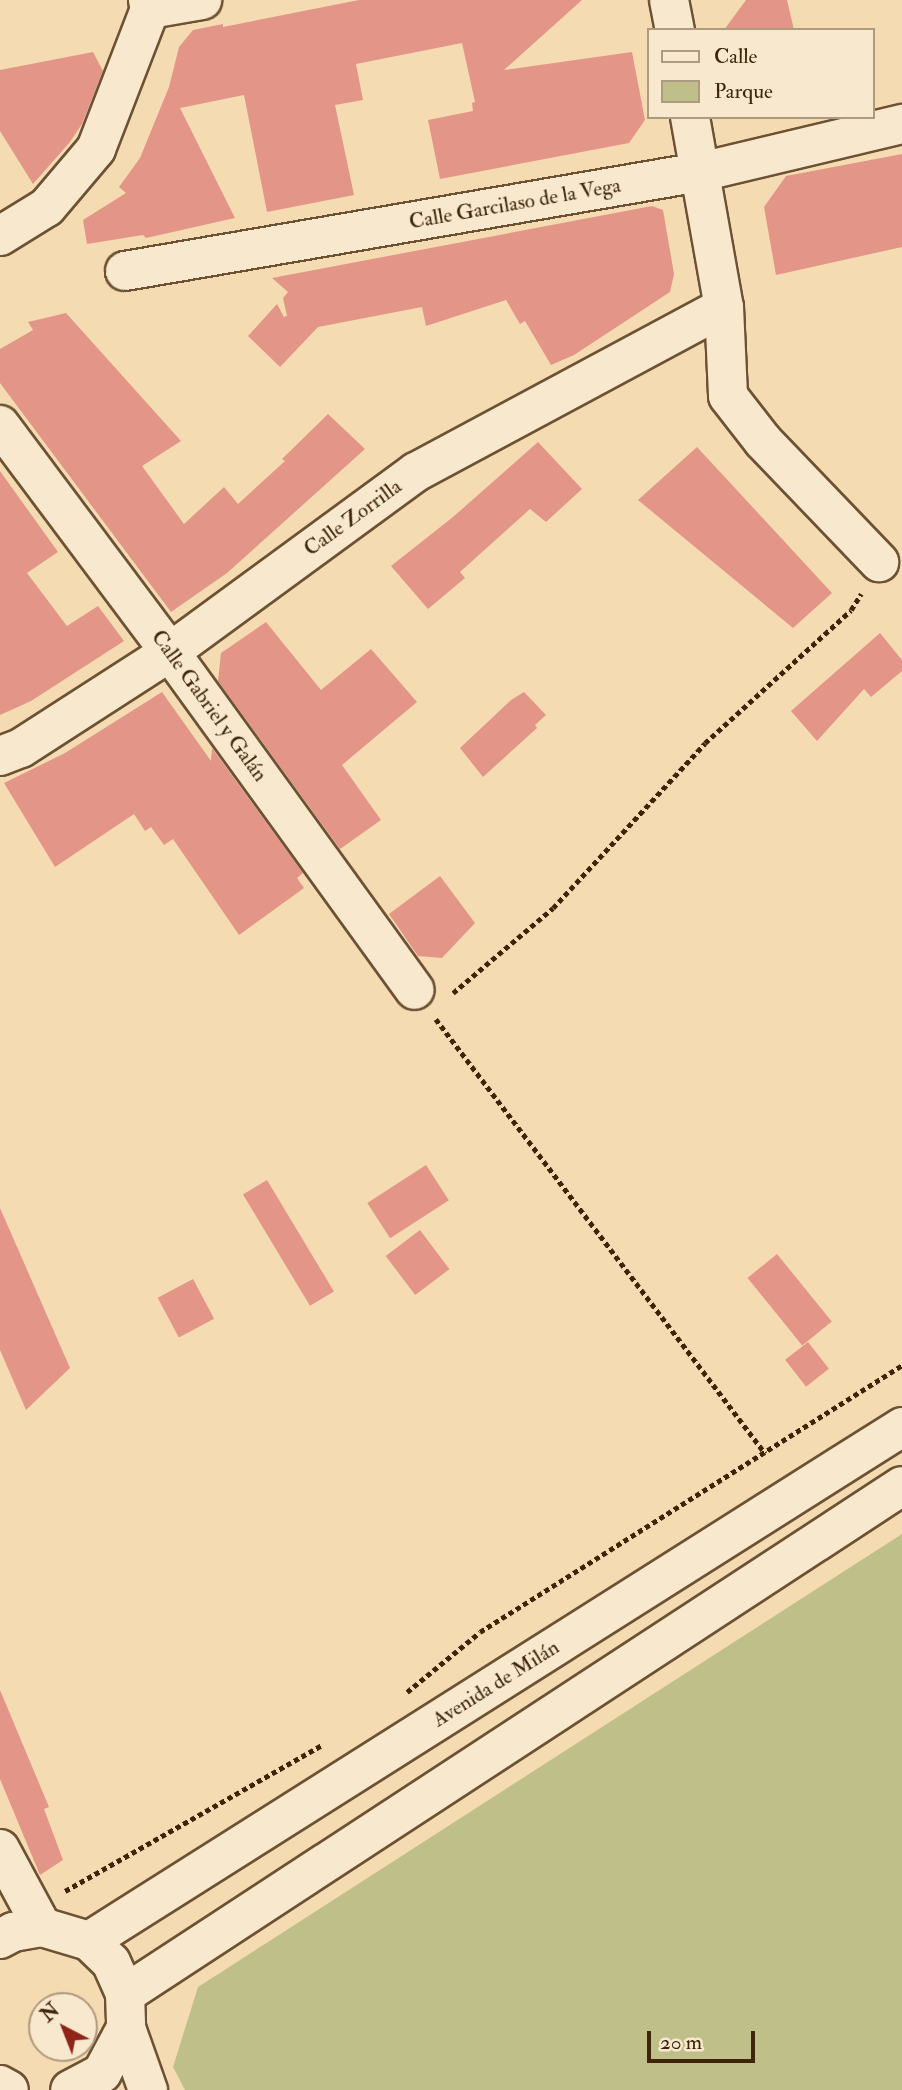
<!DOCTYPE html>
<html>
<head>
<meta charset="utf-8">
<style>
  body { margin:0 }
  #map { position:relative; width:902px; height:2090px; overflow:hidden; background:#f5dbb2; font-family:"IM FELL Double Pica",serif }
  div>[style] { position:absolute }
  .green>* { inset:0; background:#bfbf8a }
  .building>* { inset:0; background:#e39688; transform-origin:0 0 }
  .path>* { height:4.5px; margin-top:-2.25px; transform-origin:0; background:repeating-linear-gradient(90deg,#3e2509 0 5px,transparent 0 8.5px) }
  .roads { filter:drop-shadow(2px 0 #6c5233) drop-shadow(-2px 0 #6c5233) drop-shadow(0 2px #6c5233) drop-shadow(0 -2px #6c5233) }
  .minor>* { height:38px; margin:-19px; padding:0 19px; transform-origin:19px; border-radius:19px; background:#f8e8cd }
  span { translate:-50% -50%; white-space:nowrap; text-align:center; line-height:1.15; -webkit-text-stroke:7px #f8e8cd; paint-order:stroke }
  .street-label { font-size:21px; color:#3e2509 }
  .legend { position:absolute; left:647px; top:28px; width:228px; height:91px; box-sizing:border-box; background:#f8e8cd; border:2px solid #ae9a7f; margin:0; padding:9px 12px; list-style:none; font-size:21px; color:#3e2509 }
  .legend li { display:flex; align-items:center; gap:14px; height:35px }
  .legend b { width:35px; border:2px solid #ae9a7f }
  .north { position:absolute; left:28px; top:1992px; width:70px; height:70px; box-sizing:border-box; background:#f8e8cd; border:2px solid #ae9a7f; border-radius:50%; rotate:318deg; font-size:19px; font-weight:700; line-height:28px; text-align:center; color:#3e2509 }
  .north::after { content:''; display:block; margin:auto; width:24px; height:32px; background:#8f2418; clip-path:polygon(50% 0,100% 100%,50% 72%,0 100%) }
  .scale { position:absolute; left:647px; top:2031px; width:108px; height:32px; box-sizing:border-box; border:4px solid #3e2509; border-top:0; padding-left:9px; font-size:21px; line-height:24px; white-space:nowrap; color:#3e2509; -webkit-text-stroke:5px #f8e8cd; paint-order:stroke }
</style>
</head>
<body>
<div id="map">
  <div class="green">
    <div style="clip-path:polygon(902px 1534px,902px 2090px,185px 2090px,173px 2067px,198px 1987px)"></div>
  </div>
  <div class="building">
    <div style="clip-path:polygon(359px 0,582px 0,504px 70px,632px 52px,645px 120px,629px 143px,440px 179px,428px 120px,473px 111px,472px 103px,475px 102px,462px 43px,356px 64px,363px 100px,335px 105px,354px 195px,267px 212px,244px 95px,180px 108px,235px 218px,146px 238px,143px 235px,87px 244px,83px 220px,126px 193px,119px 187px,140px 158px,169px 87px,179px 47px,193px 30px,223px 24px,223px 27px)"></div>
    <div style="clip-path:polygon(746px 0,787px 0,794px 30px,724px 30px)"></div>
    <div style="clip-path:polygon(93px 52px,103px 71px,82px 124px,70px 142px,33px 184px,0 131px,0 70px)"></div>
    <div style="clip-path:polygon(902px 154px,902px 247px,776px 275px,764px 207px,786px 176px)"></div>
    <div style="clip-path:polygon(652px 206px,663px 210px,674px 274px,670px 292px,574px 355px,551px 365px,525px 321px,520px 324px,506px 300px,426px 326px,422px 307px,318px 327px,280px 367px,248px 336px,277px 304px,284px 317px,287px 316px,283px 298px,288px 292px,272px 278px)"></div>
    <div style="clip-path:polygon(66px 313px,181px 441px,142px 466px,184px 524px,224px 487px,238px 504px,285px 461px,282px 459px,328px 414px,365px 449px,227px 573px,171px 612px,0 383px,0 349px,33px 330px,28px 322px)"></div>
    <div style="clip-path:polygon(538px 442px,582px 489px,546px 522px,530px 509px,460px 572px,465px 578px,428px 609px,391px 566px,453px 517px)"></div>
    <div style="clip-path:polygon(697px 447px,832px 593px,793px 628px,638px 500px)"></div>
    <div style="clip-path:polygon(0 471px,58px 552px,27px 573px,67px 626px,98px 606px,124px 641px,31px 701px,0 715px)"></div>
    <div style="clip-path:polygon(266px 622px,321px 690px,371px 649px,417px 702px,342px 765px,381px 820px,340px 849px,218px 681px,221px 653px)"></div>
    <div style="clip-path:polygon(880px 633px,902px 660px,902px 671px,871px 697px,864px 689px,817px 741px,791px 711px)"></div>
    <div style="clip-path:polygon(162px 692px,211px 761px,212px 748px,303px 873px,297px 878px,304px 888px,239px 935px,173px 839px,164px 845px,151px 827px,145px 831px,134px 814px,55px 867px,4px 783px,65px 753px)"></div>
    <div style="clip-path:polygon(524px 692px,546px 715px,535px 725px,537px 728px,483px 777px,460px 748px,511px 700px)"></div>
    <div style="clip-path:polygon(440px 876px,475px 923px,442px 958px,418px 956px,389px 914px)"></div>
    <div style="left:426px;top:1165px;width:42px;height:70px;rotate:57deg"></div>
    <div style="left:267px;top:1180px;width:130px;height:28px;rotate:59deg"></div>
    <div style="clip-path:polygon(0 1208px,70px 1368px,26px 1410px,0 1350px)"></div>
    <div style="left:420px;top:1230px;width:49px;height:43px;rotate:53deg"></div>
    <div style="left:777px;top:1254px;width:87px;height:38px;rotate:51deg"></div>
    <div style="left:193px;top:1279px;width:45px;height:40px;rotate:62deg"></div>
    <div style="left:808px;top:1342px;width:34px;height:29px;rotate:52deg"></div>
    <div style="clip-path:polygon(0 1690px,49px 1807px,44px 1809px,63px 1860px,40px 1875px,0 1779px)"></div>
  </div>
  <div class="path">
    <div style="left:453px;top:993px;width:131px;rotate:-40.4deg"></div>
    <div style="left:553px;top:908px;width:224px;rotate:-47.3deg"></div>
    <div style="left:705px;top:743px;width:197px;rotate:-42.3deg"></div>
    <div style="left:851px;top:610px;width:19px;rotate:-58deg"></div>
    <div style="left:436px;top:1019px;width:545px;rotate:52.84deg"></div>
    <div style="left:407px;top:1692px;width:94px;rotate:-39.4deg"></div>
    <div style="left:480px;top:1632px;width:499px;rotate:-32.3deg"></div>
    <div style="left:65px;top:1891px;width:296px;rotate:-29.6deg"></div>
  </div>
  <div class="roads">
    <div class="minor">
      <div style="left:669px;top:0;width:31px;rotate:79deg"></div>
      <div style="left:150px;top:9px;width:53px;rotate:-9.8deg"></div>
      <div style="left:690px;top:117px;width:193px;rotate:79.9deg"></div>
      <div style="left:724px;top:307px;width:89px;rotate:87.4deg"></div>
      <div style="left:728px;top:396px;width:57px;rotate:52.1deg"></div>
      <div style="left:763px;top:441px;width:168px;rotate:46.2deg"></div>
      <div style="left:0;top:236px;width:55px;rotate:-31.7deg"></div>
      <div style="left:47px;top:207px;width:76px;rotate:-49.8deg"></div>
      <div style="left:96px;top:149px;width:150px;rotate:-68.9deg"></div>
      <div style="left:150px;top:9px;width:9px;rotate:-103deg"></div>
      <div style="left:125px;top:271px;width:583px;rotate:-9.77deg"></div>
      <div style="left:700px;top:172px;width:208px;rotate:-13.4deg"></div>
      <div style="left:0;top:425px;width:284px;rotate:53.2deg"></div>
      <div style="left:170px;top:652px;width:417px;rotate:54.1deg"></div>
      <div style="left:0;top:756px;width:22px;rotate:-21deg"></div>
      <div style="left:21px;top:748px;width:177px;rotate:-32.8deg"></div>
      <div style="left:170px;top:652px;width:305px;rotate:-36.2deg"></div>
      <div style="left:416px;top:472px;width:349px;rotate:-28.2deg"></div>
      <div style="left:0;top:1849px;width:89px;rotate:61.7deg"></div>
      <div style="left:0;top:1939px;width:15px;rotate:-28deg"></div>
      <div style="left:13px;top:1932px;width:29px;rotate:-10deg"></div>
      <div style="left:42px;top:1927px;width:49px;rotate:16.6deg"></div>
      <div style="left:89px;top:1941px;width:30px;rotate:44deg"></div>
      <div style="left:111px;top:1962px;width:35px;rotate:66deg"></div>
      <div style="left:125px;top:1994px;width:34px;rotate:88deg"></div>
      <div style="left:126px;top:2028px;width:51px;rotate:118.1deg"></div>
      <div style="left:102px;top:2073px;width:36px;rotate:152deg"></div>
      <div style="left:89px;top:1941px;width:962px;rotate:-32.3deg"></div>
      <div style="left:125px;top:1994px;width:928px;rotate:-33.18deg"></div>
      <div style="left:126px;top:2028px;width:66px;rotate:70.5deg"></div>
      <div style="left:0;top:2085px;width:10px;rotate:29deg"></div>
    </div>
  </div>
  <div class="street-label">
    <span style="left:515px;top:204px;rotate:-10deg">Calle Garcilaso de la Vega</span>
    <span style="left:353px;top:518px;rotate:-36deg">Calle Zorrilla</span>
    <span style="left:209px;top:706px;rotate:54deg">Calle Gabriel y Galán</span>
    <span style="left:496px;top:1684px;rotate:-32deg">Avenida de Milán</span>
  </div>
  <ul class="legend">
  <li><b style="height:9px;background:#f8e8cd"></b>Calle</li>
  <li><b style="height:19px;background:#bfbf8a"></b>Parque</li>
  </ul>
  <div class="north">N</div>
  <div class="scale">20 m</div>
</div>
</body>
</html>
